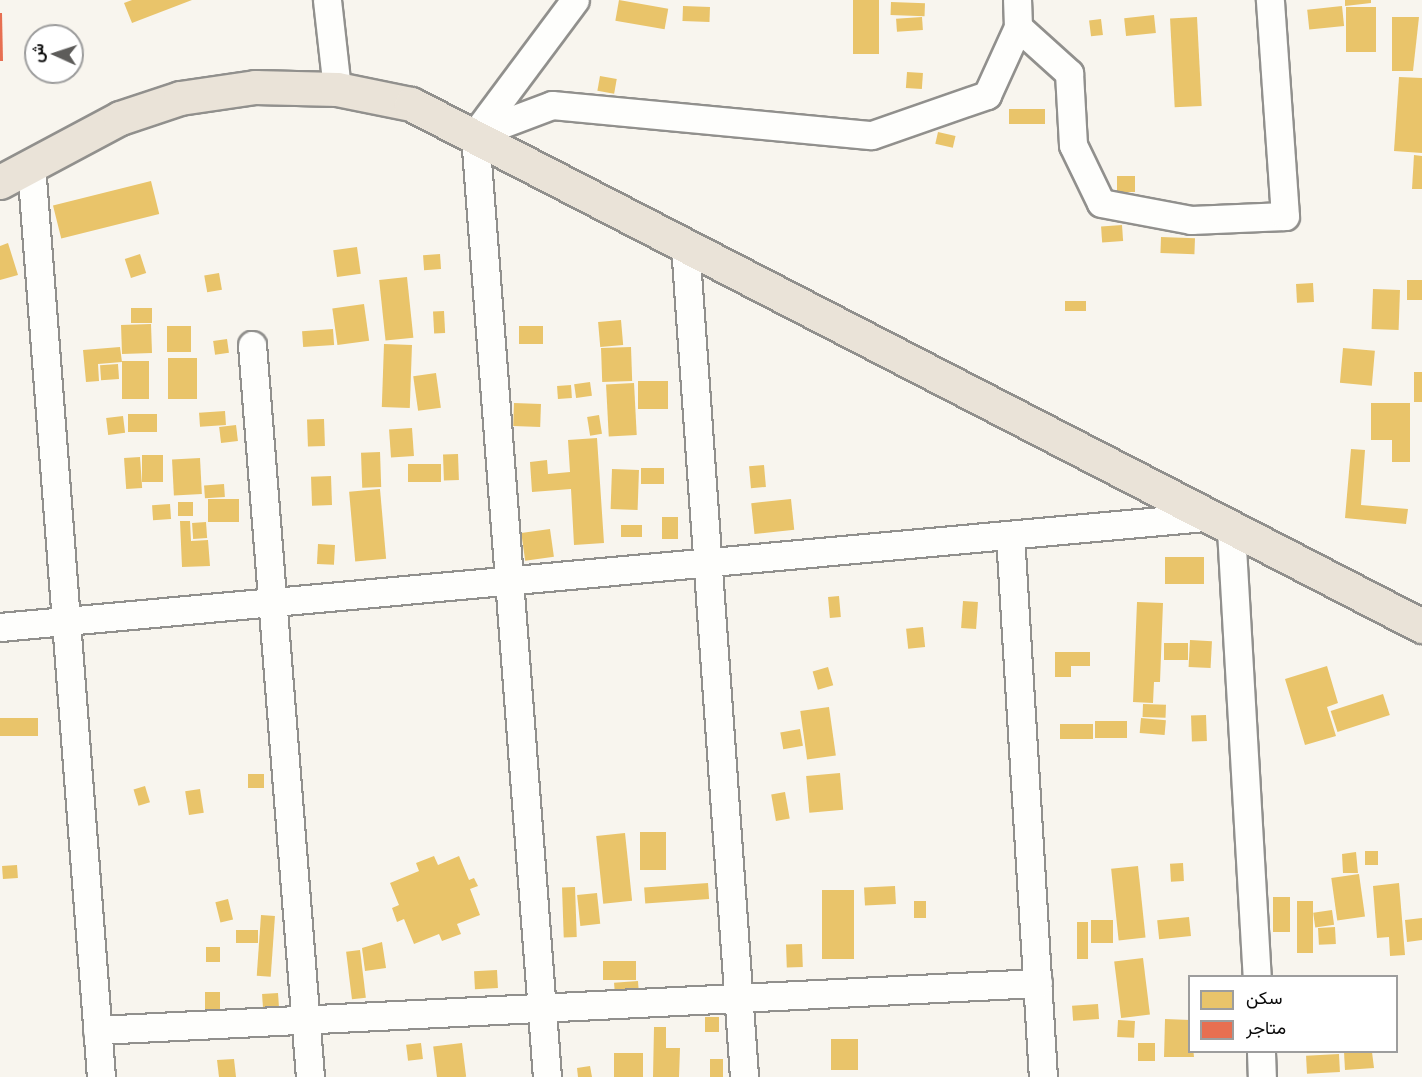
<!DOCTYPE html>
<html>
<head>
<meta charset="utf-8">
<style>
  body { margin:0 }
  #map { position:relative; width:1422px; height:1077px; overflow:hidden; background:#f8f5ee; font-family:"Times New Roman",Vazirmatn,serif }
  div>[style] { position:absolute }
  .homes>* { inset:0; background:#e9c46a; transform-origin:0 0 }
  .shops>* { inset:0; background:#e76f51 }
  .roads { filter:drop-shadow(2px 0 #91908d) drop-shadow(-2px 0 #91908d) drop-shadow(0 2px #91908d) drop-shadow(0 -2px #91908d) }
  .street>* { height:27px; margin:-13.5px; padding:0 13.5px; transform-origin:13.5px; border-radius:13.5px; background:#fefefc }
  .primary>* { height:33px; margin:-16.5px; padding:0 16.5px; transform-origin:16.5px; border-radius:16.5px; background:#eae3d8 }
  span { translate:-50% -50%; white-space:nowrap; text-align:center; line-height:1.15; -webkit-text-stroke:6px #fff; paint-order:stroke }
  .legend { position:absolute; left:1188px; top:975px; width:210px; height:78px; box-sizing:border-box; background:#fff; border:2px solid #9d9d9d; margin:0; padding:8px 10px; list-style:none; font-size:18px; color:#0a0a0a }
  .legend li { display:flex; align-items:center; gap:12px; height:30px }
  .legend b { width:30px; border:2px solid #9d9d9d }
  .north { position:absolute; left:24px; top:24px; width:60px; height:60px; box-sizing:border-box; background:#fff; border:2px solid #9d9d9d; border-radius:50%; rotate:273deg; font-size:16px; font-weight:700; line-height:24px; text-align:center; color:#0a0a0a }
  .north::after { content:''; display:block; margin:auto; width:21px; height:27px; background:#5d5c5a; clip-path:polygon(50% 0,100% 100%,50% 72%,0 100%) }
</style>
</head>
<body>
<div id="map">
  <div class="homes">
    <div style="clip-path:polygon(132px 0,192px 0,132px 23px,124px 3px)"></div>
    <div style="left:619px;top:0;width:50px;height:21px;rotate:10deg"></div>
    <div style="left:853px;top:0;width:26px;height:54px"></div>
    <div style="clip-path:polygon(1345px 0,1371px 0,1371px 3px,1345px 6px)"></div>
    <div style="left:891px;top:2px;width:34px;height:13px;rotate:2deg"></div>
    <div style="left:683px;top:6px;width:27px;height:15px;rotate:2deg"></div>
    <div style="left:1342px;top:6px;width:20px;height:35px;rotate:84deg"></div>
    <div style="left:1346px;top:7px;width:30px;height:45px"></div>
    <div style="left:1154px;top:15px;width:18px;height:30px;rotate:84deg"></div>
    <div style="left:922px;top:17px;width:13px;height:26px;rotate:86deg"></div>
    <div style="left:1197px;top:17px;width:89px;height:27px;rotate:87deg"></div>
    <div style="clip-path:polygon(1392px 17px,1419px 17px,1413px 71px,1392px 71px)"></div>
    <div style="left:1101px;top:19px;width:16px;height:12px;rotate:83deg"></div>
    <div style="left:907px;top:72px;width:16px;height:16px;rotate:4deg"></div>
    <div style="left:600px;top:76px;width:17px;height:15px;rotate:10deg"></div>
    <div style="clip-path:polygon(1399px 77px,1422px 78px,1422px 153px,1394px 151px)"></div>
    <div style="left:1009px;top:109px;width:36px;height:15px"></div>
    <div style="left:938px;top:132px;width:18px;height:12px;rotate:13deg"></div>
    <div style="clip-path:polygon(1414px 155px,1422px 156px,1422px 189px,1412px 189px)"></div>
    <div style="left:1117px;top:176px;width:18px;height:16px"></div>
    <div style="left:151px;top:181px;width:34px;height:101px;rotate:76deg"></div>
    <div style="left:1122px;top:225px;width:16px;height:21px;rotate:86deg"></div>
    <div style="left:1161px;top:237px;width:34px;height:16px;rotate:2deg"></div>
    <div style="clip-path:polygon(8px 243px,18px 275px,0 280px,0 246px)"></div>
    <div style="left:357px;top:247px;width:27px;height:24px;rotate:82deg"></div>
    <div style="left:140px;top:254px;width:20px;height:16px;rotate:72deg"></div>
    <div style="left:440px;top:254px;width:15px;height:17px;rotate:86deg"></div>
    <div style="left:219px;top:273px;width:17px;height:15px;rotate:80deg"></div>
    <div style="left:407px;top:277px;width:61px;height:28px;rotate:84deg"></div>
    <div style="left:1407px;top:280px;width:15px;height:20px"></div>
    <div style="left:1313px;top:283px;width:19px;height:17px;rotate:87deg"></div>
    <div style="left:1373px;top:289px;width:27px;height:40px;rotate:2deg"></div>
    <div style="left:1065px;top:301px;width:21px;height:10px"></div>
    <div style="left:364px;top:304px;width:37px;height:32px;rotate:82deg"></div>
    <div style="left:131px;top:308px;width:21px;height:15px"></div>
    <div style="left:444px;top:311px;width:22px;height:11px;rotate:87deg"></div>
    <div style="left:621px;top:320px;width:25px;height:23px;rotate:85deg"></div>
    <div style="left:151px;top:324px;width:29px;height:30px;rotate:88deg"></div>
    <div style="left:167px;top:326px;width:24px;height:26px"></div>
    <div style="left:519px;top:326px;width:24px;height:18px"></div>
    <div style="left:333px;top:329px;width:16px;height:31px;rotate:86deg"></div>
    <div style="left:227px;top:339px;width:14px;height:14px;rotate:82deg"></div>
    <div style="left:384px;top:344px;width:28px;height:63px;rotate:2deg"></div>
    <div style="clip-path:polygon(120px 347px,122px 362px,98px 364px,99px 381px,86px 382px,83px 350px)"></div>
    <div style="left:631px;top:347px;width:34px;height:30px;rotate:88deg"></div>
    <div style="left:1343px;top:348px;width:32px;height:35px;rotate:5deg"></div>
    <div style="left:168px;top:358px;width:29px;height:41px"></div>
    <div style="left:149px;top:361px;width:38px;height:27px;rotate:90deg"></div>
    <div style="left:118px;top:364px;width:15px;height:18px;rotate:86deg"></div>
    <div style="left:1414px;top:372px;width:8px;height:30px"></div>
    <div style="left:436px;top:373px;width:35px;height:23px;rotate:82deg"></div>
    <div style="left:638px;top:381px;width:30px;height:28px"></div>
    <div style="left:590px;top:382px;width:14px;height:16px;rotate:82deg"></div>
    <div style="left:634px;top:383px;width:52px;height:28px;rotate:87deg"></div>
    <div style="left:571px;top:385px;width:13px;height:14px;rotate:86deg"></div>
    <div style="left:514px;top:403px;width:27px;height:23px;rotate:2deg"></div>
    <div style="clip-path:polygon(1371px 403px,1410px 403px,1410px 462px,1392px 462px,1392px 440px,1371px 440px)"></div>
    <div style="left:225px;top:411px;width:14px;height:26px;rotate:86deg"></div>
    <div style="left:157px;top:414px;width:18px;height:29px;rotate:90deg"></div>
    <div style="left:599px;top:415px;width:19px;height:12px;rotate:81deg"></div>
    <div style="left:123px;top:416px;width:17px;height:17px;rotate:83deg"></div>
    <div style="left:324px;top:419px;width:27px;height:17px;rotate:88deg"></div>
    <div style="left:236px;top:425px;width:16px;height:17px;rotate:83deg"></div>
    <div style="left:412px;top:428px;width:28px;height:23px;rotate:86deg"></div>
    <div style="clip-path:polygon(597px 438px,604px 543px,574px 545px,571px 489px,532px 492px,530px 462px,547px 460px,548px 474px,570px 472px,568px 440px)"></div>
    <div style="clip-path:polygon(1351px 449px,1365px 450px,1361px 505px,1408px 509px,1406px 524px,1345px 518px)"></div>
    <div style="left:380px;top:452px;width:35px;height:19px;rotate:88deg"></div>
    <div style="left:458px;top:454px;width:26px;height:15px;rotate:88deg"></div>
    <div style="left:142px;top:455px;width:21px;height:27px"></div>
    <div style="left:140px;top:457px;width:31px;height:16px;rotate:86deg"></div>
    <div style="left:200px;top:458px;width:36px;height:28px;rotate:87deg"></div>
    <div style="left:441px;top:464px;width:18px;height:33px;rotate:90deg"></div>
    <div style="left:764px;top:465px;width:22px;height:15px;rotate:85deg"></div>
    <div style="left:641px;top:468px;width:23px;height:16px"></div>
    <div style="left:612px;top:469px;width:27px;height:40px;rotate:2deg"></div>
    <div style="left:331px;top:476px;width:29px;height:20px;rotate:88deg"></div>
    <div style="left:224px;top:484px;width:13px;height:20px;rotate:86deg"></div>
    <div style="left:380px;top:489px;width:70px;height:31px;rotate:85deg"></div>
    <div style="left:208px;top:499px;width:31px;height:23px"></div>
    <div style="left:791px;top:499px;width:31px;height:40px;rotate:84deg"></div>
    <div style="left:178px;top:502px;width:15px;height:14px"></div>
    <div style="left:170px;top:504px;width:15px;height:18px;rotate:86deg"></div>
    <div style="left:678px;top:517px;width:22px;height:16px;rotate:90deg"></div>
    <div style="clip-path:polygon(180px 521px,190px 521px,191px 541px,208px 540px,210px 566px,182px 567px)"></div>
    <div style="left:206px;top:522px;width:16px;height:14px;rotate:86deg"></div>
    <div style="left:621px;top:525px;width:21px;height:12px"></div>
    <div style="left:550px;top:529px;width:28px;height:29px;rotate:82deg"></div>
    <div style="left:318px;top:544px;width:17px;height:20px;rotate:3deg"></div>
    <div style="left:1165px;top:557px;width:39px;height:27px"></div>
    <div style="left:839px;top:596px;width:21px;height:11px;rotate:85deg"></div>
    <div style="left:963px;top:601px;width:15px;height:27px;rotate:4deg"></div>
    <div style="clip-path:polygon(1137px 602px,1163px 603px,1160px 682px,1154px 682px,1153px 703px,1133px 702px)"></div>
    <div style="left:923px;top:627px;width:20px;height:17px;rotate:84deg"></div>
    <div style="left:1190px;top:640px;width:22px;height:27px;rotate:3deg"></div>
    <div style="left:1164px;top:643px;width:24px;height:17px"></div>
    <div style="clip-path:polygon(1055px 652px,1090px 652px,1090px 666px,1071px 666px,1071px 677px,1055px 677px)"></div>
    <div style="clip-path:polygon(1327px 666px,1338px 703px,1327px 707px,1336px 736px,1305px 745px,1285px 679px)"></div>
    <div style="left:828px;top:667px;width:19px;height:16px;rotate:74deg"></div>
    <div style="left:1383px;top:694px;width:22px;height:55px;rotate:72deg"></div>
    <div style="left:1143px;top:704px;width:23px;height:13px;rotate:2deg"></div>
    <div style="left:829px;top:707px;width:49px;height:29px;rotate:82deg"></div>
    <div style="left:1206px;top:715px;width:26px;height:15px;rotate:88deg"></div>
    <div style="left:0;top:718px;width:38px;height:18px"></div>
    <div style="left:1141px;top:718px;width:25px;height:15px;rotate:5deg"></div>
    <div style="left:1127px;top:721px;width:17px;height:32px;rotate:90deg"></div>
    <div style="left:1060px;top:724px;width:33px;height:15px"></div>
    <div style="left:800px;top:729px;width:17px;height:20px;rotate:80deg"></div>
    <div style="left:840px;top:773px;width:37px;height:34px;rotate:85deg"></div>
    <div style="left:264px;top:774px;width:14px;height:16px;rotate:90deg"></div>
    <div style="left:145px;top:786px;width:17px;height:12px;rotate:73deg"></div>
    <div style="left:200px;top:789px;width:24px;height:15px;rotate:81deg"></div>
    <div style="left:785px;top:792px;width:27px;height:14px;rotate:80deg"></div>
    <div style="left:640px;top:832px;width:26px;height:38px"></div>
    <div style="left:625px;top:833px;width:68px;height:29px;rotate:84deg"></div>
    <div style="left:1365px;top:851px;width:13px;height:14px"></div>
    <div style="clip-path:polygon(1356px 852px,1358px 873px,1343px 873px,1342px 854px)"></div>
    <div style="clip-path:polygon(434px 856px,438px 865px,459px 856px,469px 880px,474px 878px,478px 886px,470px 889px,480px 915px,457px 924px,461px 934px,442px 941px,439px 934px,414px 944px,404px 919px,397px 922px,392px 908px,399px 905px,390px 883px,419px 871px,416px 863px)"></div>
    <div style="left:1183px;top:863px;width:18px;height:13px;rotate:87deg"></div>
    <div style="left:17px;top:865px;width:13px;height:15px;rotate:86deg"></div>
    <div style="left:1138px;top:866px;width:72px;height:27px;rotate:84deg"></div>
    <div style="left:1359px;top:874px;width:43px;height:28px;rotate:82deg"></div>
    <div style="left:708px;top:883px;width:16px;height:64px;rotate:86deg"></div>
    <div style="clip-path:polygon(1399px 883px,1405px 955px,1390px 956px,1389px 937px,1377px 938px,1373px 886px)"></div>
    <div style="left:895px;top:886px;width:18px;height:31px;rotate:87deg"></div>
    <div style="left:575px;top:887px;width:50px;height:13px;rotate:88deg"></div>
    <div style="left:822px;top:890px;width:32px;height:69px"></div>
    <div style="left:597px;top:893px;width:31px;height:20px;rotate:84deg"></div>
    <div style="left:1273px;top:897px;width:17px;height:35px"></div>
    <div style="left:228px;top:899px;width:21px;height:13px;rotate:76deg"></div>
    <div style="left:914px;top:901px;width:12px;height:17px"></div>
    <div style="left:1297px;top:901px;width:16px;height:52px"></div>
    <div style="left:1332px;top:910px;width:15px;height:19px;rotate:82deg"></div>
    <div style="left:261px;top:915px;width:14px;height:61px;rotate:4deg"></div>
    <div style="left:1189px;top:917px;width:19px;height:32px;rotate:84deg"></div>
    <div style="clip-path:polygon(1422px 918px,1422px 940px,1407px 942px,1405px 920px)"></div>
    <div style="left:1091px;top:920px;width:22px;height:23px"></div>
    <div style="left:1077px;top:922px;width:11px;height:37px"></div>
    <div style="left:1335px;top:927px;width:17px;height:17px;rotate:87deg"></div>
    <div style="left:258px;top:930px;width:13px;height:22px;rotate:90deg"></div>
    <div style="clip-path:polygon(382px 942px,386px 968px,365px 971px,362px 948px)"></div>
    <div style="left:802px;top:944px;width:23px;height:16px;rotate:88deg"></div>
    <div style="left:206px;top:947px;width:14px;height:15px"></div>
    <div style="left:360px;top:950px;width:48px;height:14px;rotate:83deg"></div>
    <div style="left:1143px;top:958px;width:57px;height:29px;rotate:83deg"></div>
    <div style="left:603px;top:961px;width:33px;height:19px"></div>
    <div style="left:497px;top:970px;width:18px;height:23px;rotate:87deg"></div>
    <div style="left:638px;top:981px;width:13px;height:24px;rotate:86deg"></div>
    <div style="left:220px;top:992px;width:19px;height:15px;rotate:90deg"></div>
    <div style="left:278px;top:993px;width:14px;height:16px;rotate:86deg"></div>
    <div style="left:1098px;top:1004px;width:15px;height:26px;rotate:86deg"></div>
    <div style="left:705px;top:1017px;width:14px;height:15px"></div>
    <div style="clip-path:polygon(1165px 1019px,1190px 1020px,1194px 1057px,1164px 1057px)"></div>
    <div style="left:1118px;top:1020px;width:17px;height:17px;rotate:3deg"></div>
    <div style="clip-path:polygon(654px 1027px,666px 1027px,666px 1048px,680px 1048px,679px 1077px,653px 1077px)"></div>
    <div style="left:831px;top:1039px;width:27px;height:31px"></div>
    <div style="left:421px;top:1043px;width:16px;height:15px;rotate:83deg"></div>
    <div style="left:462px;top:1043px;width:34px;height:29px;rotate:83deg"></div>
    <div style="left:1138px;top:1043px;width:17px;height:18px"></div>
    <div style="clip-path:polygon(1344px 1052px,1372px 1052px,1374px 1068px,1345px 1070px)"></div>
    <div style="left:614px;top:1053px;width:29px;height:24px"></div>
    <div style="left:1339px;top:1054px;width:18px;height:33px;rotate:87deg"></div>
    <div style="clip-path:polygon(234px 1059px,236px 1077px,219px 1077px,217px 1060px)"></div>
    <div style="left:710px;top:1059px;width:13px;height:18px"></div>
    <div style="clip-path:polygon(590px 1066px,592px 1077px,578px 1077px,577px 1068px)"></div>
  </div>
  <div class="shops">
    <div style="clip-path:polygon(0 13px,2px 13px,3px 61px,0 61px)"></div>
  </div>
  <div class="roads">
    <div class="street">
      <div style="left:327px;top:0;width:90px;rotate:83.6deg"></div>
      <div style="left:1018px;top:27px;width:69px;rotate:42deg"></div>
      <div style="left:1069px;top:73px;width:72px;rotate:86.8deg"></div>
      <div style="left:1073px;top:145px;width:64px;rotate:64.2deg"></div>
      <div style="left:1101px;top:203px;width:92px;rotate:10.7deg"></div>
      <div style="left:1191px;top:220px;width:94px;rotate:-2.4deg"></div>
      <div style="left:1285px;top:216px;width:217px;rotate:-94deg"></div>
      <div style="left:475px;top:134px;width:82px;rotate:-20.6deg"></div>
      <div style="left:552px;top:105px;width:321px;rotate:5.4deg"></div>
      <div style="left:872px;top:135px;width:122px;rotate:-19.2deg"></div>
      <div style="left:987px;top:95px;width:75px;rotate:-65.5deg"></div>
      <div style="left:1018px;top:27px;width:27px;rotate:-92deg"></div>
      <div style="left:31px;top:165px;width:915px;rotate:85.61deg"></div>
      <div style="left:685px;top:245px;width:834px;rotate:85.94deg"></div>
      <div style="left:252px;top:345px;width:734px;rotate:85.47deg"></div>
      <div style="left:1231px;top:530px;width:447px;rotate:86.7deg"></div>
      <div style="left:1010px;top:535px;width:543px;rotate:86.52deg"></div>
      <div style="left:0;top:627px;width:1210px;rotate:-5.22deg"></div>
      <div style="left:97px;top:1030px;width:942px;rotate:-2.86deg"></div>
      <div style="left:1261px;top:1052px;width:25px;rotate:88deg"></div>
      <div style="left:547px;top:1077px;width:946px;rotate:-94.37deg"></div>
      <div style="left:475px;top:134px;width:167px;rotate:-53.3deg"></div>
    </div>
    <div class="primary">
      <div style="left:0;top:182px;width:136px;rotate:-28.1deg"></div>
      <div style="left:120px;top:118px;width:63px;rotate:-18.4deg"></div>
      <div style="left:180px;top:98px;width:76px;rotate:-8.3deg"></div>
      <div style="left:255px;top:87px;width:82px;rotate:1.4deg"></div>
      <div style="left:337px;top:89px;width:76px;rotate:11.5deg"></div>
      <div style="left:411px;top:104px;width:1138px;rotate:27.31deg"></div>
    </div>
  </div>
  <ul class="legend">
  <li><b style="height:16px;background:#e9c46a"></b>سكن</li>
  <li><b style="height:16px;background:#e76f51"></b>متاجر</li>
  </ul>
  <div class="north">ش</div>
</div>
</body>
</html>
